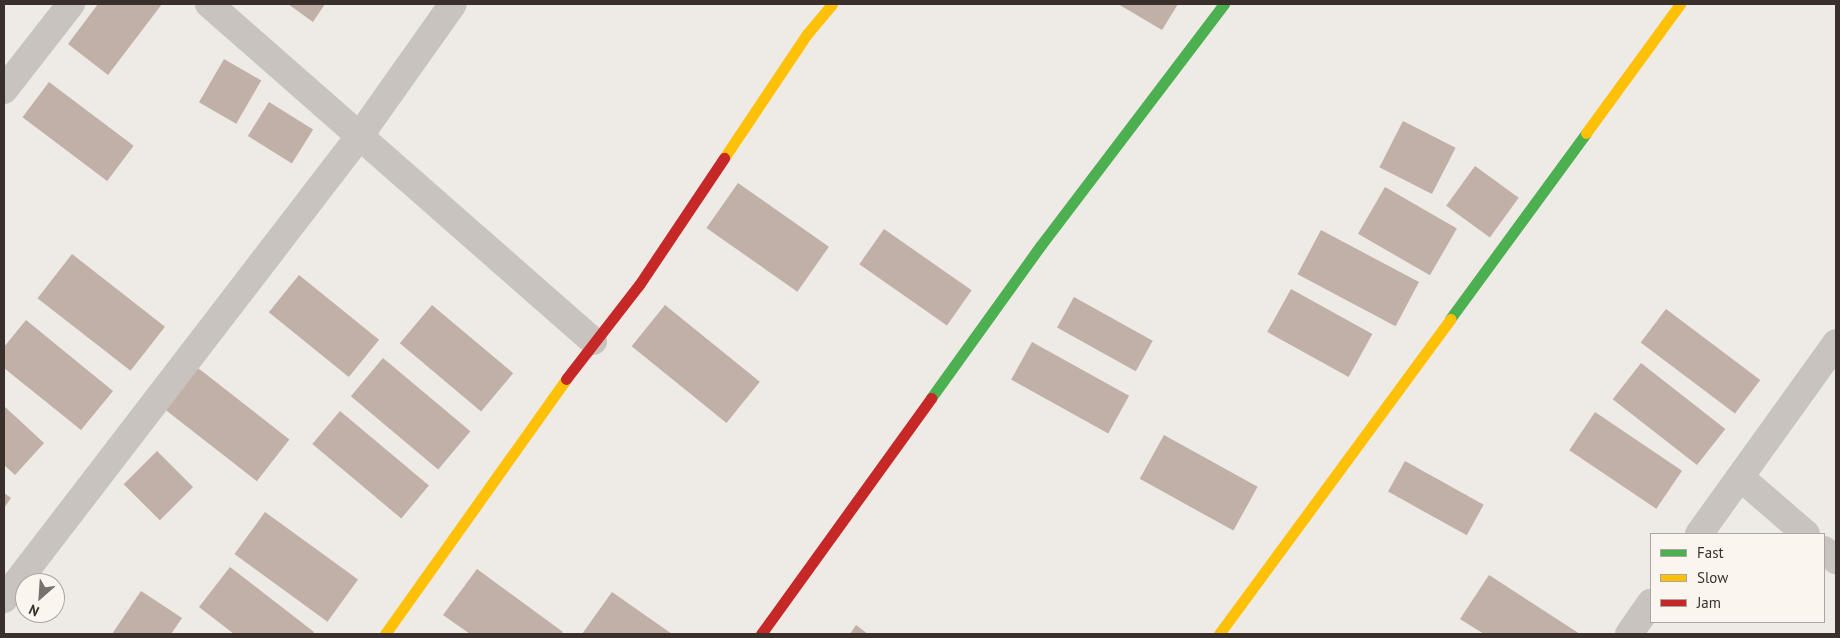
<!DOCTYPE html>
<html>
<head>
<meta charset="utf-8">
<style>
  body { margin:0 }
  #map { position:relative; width:1840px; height:638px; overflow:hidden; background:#eeeae6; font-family:"PT Sans",sans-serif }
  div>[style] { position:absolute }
  .building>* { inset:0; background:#c0b0a8; transform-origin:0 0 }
  .street>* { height:28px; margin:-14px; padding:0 14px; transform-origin:14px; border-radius:14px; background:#c8c3be }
  .fast>* { height:11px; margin:-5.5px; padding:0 5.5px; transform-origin:5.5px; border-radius:5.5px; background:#4caf50 }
  .slow>* { height:11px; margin:-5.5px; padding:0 5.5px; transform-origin:5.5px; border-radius:5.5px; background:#ffc107 }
  .jam>* { height:11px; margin:-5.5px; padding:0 5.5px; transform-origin:5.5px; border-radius:5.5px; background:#c62828 }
  span { translate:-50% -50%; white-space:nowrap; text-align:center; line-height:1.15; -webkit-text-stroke:4.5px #faf5ee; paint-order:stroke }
  .frame { position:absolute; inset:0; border:5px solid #39302c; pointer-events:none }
  .legend { position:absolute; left:1650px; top:533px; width:175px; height:90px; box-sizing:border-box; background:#faf5ee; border:1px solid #ada6a0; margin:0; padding:6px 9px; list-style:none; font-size:15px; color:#39302c }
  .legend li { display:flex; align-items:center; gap:10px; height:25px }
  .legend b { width:25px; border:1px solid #ada6a0 }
  .north { position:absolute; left:15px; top:573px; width:50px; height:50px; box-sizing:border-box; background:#faf5ee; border:1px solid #ada6a0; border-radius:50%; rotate:206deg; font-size:14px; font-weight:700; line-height:20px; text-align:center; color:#39302c }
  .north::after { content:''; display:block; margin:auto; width:18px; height:22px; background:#78716d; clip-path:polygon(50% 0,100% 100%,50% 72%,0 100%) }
</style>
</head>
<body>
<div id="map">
  <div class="building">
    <div style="clip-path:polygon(98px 4px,162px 4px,108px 75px,68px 44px)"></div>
    <div style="clip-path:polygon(288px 4px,325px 4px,313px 22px)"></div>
    <div style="clip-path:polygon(1118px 4px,1178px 4px,1162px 30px)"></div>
    <div style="left:224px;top:59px;width:43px;height:50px;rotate:30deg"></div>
    <div style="left:49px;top:82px;width:106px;height:44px;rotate:37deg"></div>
    <div style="left:269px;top:102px;width:52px;height:40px;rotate:32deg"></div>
    <div style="left:1403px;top:121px;width:59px;height:52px;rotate:27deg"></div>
    <div style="left:1475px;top:166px;width:54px;height:49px;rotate:36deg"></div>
    <div style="left:738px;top:183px;width:111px;height:55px;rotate:35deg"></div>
    <div style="left:1385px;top:187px;width:83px;height:54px;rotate:30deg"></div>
    <div style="left:884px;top:229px;width:107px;height:43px;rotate:35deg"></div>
    <div style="left:1321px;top:230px;width:111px;height:50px;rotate:28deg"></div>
    <div style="left:72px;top:254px;width:118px;height:56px;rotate:38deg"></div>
    <div style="left:299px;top:275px;width:103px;height:48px;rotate:39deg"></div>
    <div style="left:1291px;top:289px;width:93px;height:49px;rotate:29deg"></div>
    <div style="left:1074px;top:297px;width:90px;height:35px;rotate:29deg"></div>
    <div style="left:432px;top:305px;width:106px;height:50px;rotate:40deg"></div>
    <div style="left:665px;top:305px;width:122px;height:53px;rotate:39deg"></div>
    <div style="left:1666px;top:309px;width:118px;height:42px;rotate:37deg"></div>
    <div style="clip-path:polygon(26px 320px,113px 391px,81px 430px,4px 368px,4px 347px)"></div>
    <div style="left:1032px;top:342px;width:111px;height:43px;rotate:29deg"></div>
    <div style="left:383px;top:358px;width:114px;height:50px;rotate:40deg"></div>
    <div style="left:1641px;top:363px;width:107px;height:46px;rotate:38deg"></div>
    <div style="left:198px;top:368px;width:116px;height:53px;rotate:38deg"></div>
    <div style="clip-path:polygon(4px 406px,44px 443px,15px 475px,4px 465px)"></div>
    <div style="left:340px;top:411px;width:116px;height:43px;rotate:40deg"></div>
    <div style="left:1595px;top:412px;width:105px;height:46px;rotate:34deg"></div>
    <div style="left:1164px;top:435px;width:107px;height:50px;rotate:29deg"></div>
    <div style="left:157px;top:451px;width:51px;height:47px;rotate:45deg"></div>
    <div style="left:1405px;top:461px;width:90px;height:35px;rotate:29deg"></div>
    <div style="clip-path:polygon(4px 493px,11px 498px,4px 508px)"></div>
    <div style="left:265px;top:512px;width:115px;height:52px;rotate:36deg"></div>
    <div style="clip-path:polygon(230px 567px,314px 632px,313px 634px,234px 634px,199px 607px)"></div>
    <div style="clip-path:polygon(477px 569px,563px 632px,561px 634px,470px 634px,443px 615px)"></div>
    <div style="clip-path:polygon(1489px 575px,1580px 634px,1484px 634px,1460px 619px)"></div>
    <div style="clip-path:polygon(141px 591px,182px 618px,171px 634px,112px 634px)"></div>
    <div style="clip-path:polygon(612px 592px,672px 634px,582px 634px)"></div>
    <div style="clip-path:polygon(856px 625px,868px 634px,850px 634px)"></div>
  </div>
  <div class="street">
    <div style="left:209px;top:4px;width:511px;rotate:41.27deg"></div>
    <div style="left:4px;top:90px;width:109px;rotate:-52.1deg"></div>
    <div style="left:1740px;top:477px;width:87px;rotate:40.8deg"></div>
    <div style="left:1699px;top:534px;width:235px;rotate:-54.3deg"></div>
    <div style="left:1824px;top:550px;width:16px;rotate:40deg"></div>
    <div style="left:4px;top:599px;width:581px;rotate:-52.48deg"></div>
    <div style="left:358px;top:138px;width:164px;rotate:-54.7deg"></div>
    <div style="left:1629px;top:634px;width:38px;rotate:-55deg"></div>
  </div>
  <div class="fast">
    <div style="left:1450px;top:319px;width:230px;rotate:-53.8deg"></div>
    <div style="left:931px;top:398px;width:188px;rotate:-54.3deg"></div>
    <div style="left:1041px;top:245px;width:303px;rotate:-52.8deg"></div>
  </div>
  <div class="slow">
    <div style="left:1586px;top:133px;width:160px;rotate:-53.9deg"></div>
    <div style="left:724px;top:158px;width:149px;rotate:-56.2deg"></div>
    <div style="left:807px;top:34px;width:39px;rotate:-50deg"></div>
    <div style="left:385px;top:634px;width:313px;rotate:-54.6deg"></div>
    <div style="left:1219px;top:634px;width:391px;rotate:-53.7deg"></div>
  </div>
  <div class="jam">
    <div style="left:566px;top:379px;width:119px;rotate:-52.2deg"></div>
    <div style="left:639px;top:285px;width:153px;rotate:-56.2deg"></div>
    <div style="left:761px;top:634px;width:291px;rotate:-54.2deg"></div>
  </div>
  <div class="frame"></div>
  <ul class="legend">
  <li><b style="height:6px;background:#4caf50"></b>Fast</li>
  <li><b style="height:6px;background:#ffc107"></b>Slow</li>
  <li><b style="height:6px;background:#c62828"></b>Jam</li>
  </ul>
  <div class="north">N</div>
</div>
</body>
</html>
